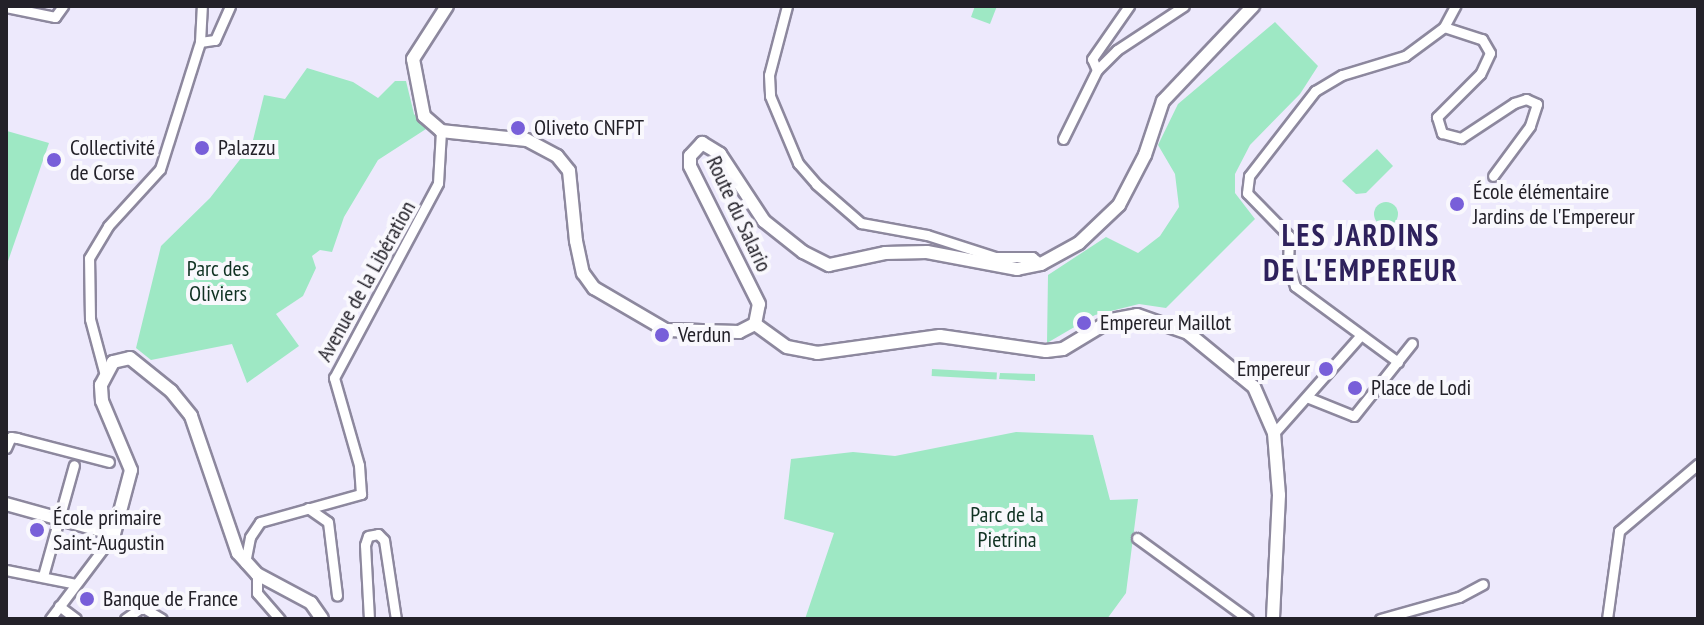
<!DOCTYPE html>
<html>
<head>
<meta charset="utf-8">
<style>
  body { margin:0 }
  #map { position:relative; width:1704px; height:625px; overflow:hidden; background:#ede9fc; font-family:"PT Sans Narrow",sans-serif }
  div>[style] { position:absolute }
  .green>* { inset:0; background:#9ee8c4; transform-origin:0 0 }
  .round { border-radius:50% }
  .roads { filter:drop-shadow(2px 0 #8d889e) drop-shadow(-2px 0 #8d889e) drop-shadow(0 2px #8d889e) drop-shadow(0 -2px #8d889e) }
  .minor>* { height:9px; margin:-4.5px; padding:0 4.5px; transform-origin:4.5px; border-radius:4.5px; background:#fff }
  .major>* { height:12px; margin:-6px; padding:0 6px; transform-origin:6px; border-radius:6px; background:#fff }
  .dots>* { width:22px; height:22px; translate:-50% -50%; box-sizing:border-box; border:4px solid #f9f8fd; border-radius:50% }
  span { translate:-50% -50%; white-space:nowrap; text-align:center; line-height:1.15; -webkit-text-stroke:8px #f9f8fd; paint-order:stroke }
  .poi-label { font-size:22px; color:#232129 }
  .left { translate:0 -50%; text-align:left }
  .right { translate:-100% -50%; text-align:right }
  .street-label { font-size:22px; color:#232129 }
  .park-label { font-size:22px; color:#103223 }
  .district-label { font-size:30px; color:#2e215c; font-weight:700; letter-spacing:2px }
  .frame { position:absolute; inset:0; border:8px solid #232129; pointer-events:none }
</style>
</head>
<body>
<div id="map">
  <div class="green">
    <div style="clip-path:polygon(975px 6px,997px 6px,990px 24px,971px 17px)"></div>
    <div style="clip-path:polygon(1275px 22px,1318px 66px,1300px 94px,1250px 145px,1235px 174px,1235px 193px,1255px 219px,1166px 308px,1139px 304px,1095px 315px,1047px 343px,1048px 275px,1106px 237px,1138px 253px,1160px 236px,1179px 207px,1175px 174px,1158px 145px,1178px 104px)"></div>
    <div style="clip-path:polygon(307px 68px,353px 82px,378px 98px,395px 81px,406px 81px,414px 114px,426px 129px,378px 160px,344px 217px,332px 252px,320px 250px,312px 256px,316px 268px,303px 296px,276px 314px,299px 346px,247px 383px,232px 344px,151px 360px,136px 348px,161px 246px,210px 198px,252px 144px,264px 95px,285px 99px)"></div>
    <div style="clip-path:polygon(7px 131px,49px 143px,6px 267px,6px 134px)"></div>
    <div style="clip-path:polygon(1377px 149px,1393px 166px,1366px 193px,1356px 194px,1342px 181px)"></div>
    <div class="round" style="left:1374px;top:202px;width:24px;height:24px"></div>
    <div style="left:932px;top:369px;width:65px;height:7px;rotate:3deg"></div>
    <div style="clip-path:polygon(1000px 373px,1035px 374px,1035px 381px,999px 379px)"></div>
    <div style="clip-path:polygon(1016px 432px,1093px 435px,1110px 500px,1138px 499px,1126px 593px,1107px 619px,805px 619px,834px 533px,784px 519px,791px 459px,853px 452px,895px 456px)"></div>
  </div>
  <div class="roads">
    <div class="minor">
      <div style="left:787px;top:6px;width:71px;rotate:104.6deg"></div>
      <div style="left:769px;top:75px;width:21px;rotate:87deg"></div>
      <div style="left:770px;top:96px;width:73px;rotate:67.3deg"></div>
      <div style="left:798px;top:163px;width:28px;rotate:49deg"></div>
      <div style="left:816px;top:184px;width:60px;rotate:40.9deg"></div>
      <div style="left:861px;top:223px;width:67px;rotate:10.3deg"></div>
      <div style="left:927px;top:235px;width:71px;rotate:17.9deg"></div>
      <div style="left:995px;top:257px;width:37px"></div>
      <div style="left:1032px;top:257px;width:11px;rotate:38deg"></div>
      <div style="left:6px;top:7px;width:50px;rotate:11.5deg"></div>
      <div style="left:55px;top:17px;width:14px;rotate:-54deg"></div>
      <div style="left:1444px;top:27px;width:24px;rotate:-62deg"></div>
      <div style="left:200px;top:42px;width:15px;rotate:-8deg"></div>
      <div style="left:215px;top:40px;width:37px;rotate:-66deg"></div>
      <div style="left:200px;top:42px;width:36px;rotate:-87deg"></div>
      <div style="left:1097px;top:70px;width:12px;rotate:-114deg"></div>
      <div style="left:1092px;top:59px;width:65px;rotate:-55.1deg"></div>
      <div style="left:1063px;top:139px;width:77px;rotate:-63.8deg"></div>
      <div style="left:1097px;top:70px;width:28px;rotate:-45deg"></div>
      <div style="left:1117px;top:50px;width:80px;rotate:-33.3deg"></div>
      <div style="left:1398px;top:362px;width:128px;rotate:-143.6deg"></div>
      <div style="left:1295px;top:286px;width:22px;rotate:-108deg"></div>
      <div style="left:1288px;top:265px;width:29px;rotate:-88deg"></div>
      <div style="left:1289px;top:236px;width:60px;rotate:-134.3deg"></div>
      <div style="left:1247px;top:193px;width:17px;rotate:-83deg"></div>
      <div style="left:1249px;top:176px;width:108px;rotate:-52.2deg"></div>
      <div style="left:1315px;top:91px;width:31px;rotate:-31deg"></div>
      <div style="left:1342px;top:75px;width:66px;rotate:-16.8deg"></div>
      <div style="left:1405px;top:56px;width:49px;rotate:-36.6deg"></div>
      <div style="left:1444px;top:27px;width:40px;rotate:18deg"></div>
      <div style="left:1482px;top:39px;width:16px;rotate:60deg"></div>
      <div style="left:1490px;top:53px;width:23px;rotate:115deg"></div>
      <div style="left:1480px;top:74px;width:61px;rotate:135deg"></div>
      <div style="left:1437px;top:117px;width:17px;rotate:73deg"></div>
      <div style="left:1442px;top:133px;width:20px;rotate:15deg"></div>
      <div style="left:1461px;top:138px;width:64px;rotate:-33.4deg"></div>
      <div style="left:1514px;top:103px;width:13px;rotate:-18deg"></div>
      <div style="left:1526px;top:99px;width:12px;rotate:24deg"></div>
      <div style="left:1537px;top:104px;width:23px;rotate:108deg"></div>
      <div style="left:1530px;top:126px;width:62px;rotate:126.5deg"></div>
      <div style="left:105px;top:375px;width:58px;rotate:-105deg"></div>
      <div style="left:90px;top:319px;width:61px;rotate:-90.9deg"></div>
      <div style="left:89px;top:258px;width:37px;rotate:-59deg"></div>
      <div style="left:108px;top:226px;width:77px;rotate:-47.6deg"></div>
      <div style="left:160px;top:169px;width:133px;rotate:-72.5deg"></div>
      <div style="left:1309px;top:398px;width:48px;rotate:21.8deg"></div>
      <div style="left:1354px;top:416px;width:93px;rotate:-51.5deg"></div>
      <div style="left:1274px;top:433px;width:130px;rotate:-48.4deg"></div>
      <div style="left:6px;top:448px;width:12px;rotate:-66deg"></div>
      <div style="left:11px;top:437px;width:6px;rotate:9deg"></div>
      <div style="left:17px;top:438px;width:95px;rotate:14.6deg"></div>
      <div style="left:308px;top:508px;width:24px;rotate:35deg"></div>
      <div style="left:328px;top:522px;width:74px;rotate:83deg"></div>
      <div style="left:1137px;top:538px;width:137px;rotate:36.1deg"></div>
      <div style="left:245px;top:563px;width:26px;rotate:-79deg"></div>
      <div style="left:250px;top:537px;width:18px;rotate:-56deg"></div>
      <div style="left:260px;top:522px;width:105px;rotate:-15.5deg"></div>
      <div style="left:361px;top:494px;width:29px;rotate:-94deg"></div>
      <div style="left:359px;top:465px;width:91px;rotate:-106deg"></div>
      <div style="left:334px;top:378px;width:221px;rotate:-61.9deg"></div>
      <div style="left:438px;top:183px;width:52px;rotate:-86.7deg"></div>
      <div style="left:6px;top:570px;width:71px;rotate:11.3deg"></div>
      <div style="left:257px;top:574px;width:19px;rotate:90deg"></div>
      <div style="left:257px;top:593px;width:35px;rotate:49deg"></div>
      <div style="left:43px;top:576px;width:115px;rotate:-74.4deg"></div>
      <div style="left:59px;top:606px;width:21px;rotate:37deg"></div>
      <div style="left:50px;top:619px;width:106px;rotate:-53deg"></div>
      <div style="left:125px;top:619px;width:21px;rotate:-35deg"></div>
      <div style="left:142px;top:607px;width:23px;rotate:31deg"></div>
      <div style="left:369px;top:619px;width:74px;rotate:-93.1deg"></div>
      <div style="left:365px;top:545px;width:9px;rotate:-72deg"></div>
      <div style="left:368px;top:536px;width:10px;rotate:-11deg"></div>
      <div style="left:378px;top:534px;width:8px;rotate:45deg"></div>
      <div style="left:384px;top:540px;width:80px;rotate:81.4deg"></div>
      <div style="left:1380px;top:619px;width:82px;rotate:-15.6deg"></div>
      <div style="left:1459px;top:597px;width:27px;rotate:-28deg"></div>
      <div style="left:1607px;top:619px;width:89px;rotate:-82.2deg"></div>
      <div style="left:1619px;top:531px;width:104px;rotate:-40.3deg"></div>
    </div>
    <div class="major">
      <div style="left:447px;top:6px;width:63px;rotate:122.7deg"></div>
      <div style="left:413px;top:59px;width:58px;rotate:79.1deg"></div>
      <div style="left:424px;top:116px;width:23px;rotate:41deg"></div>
      <div style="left:441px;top:131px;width:86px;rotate:6deg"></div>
      <div style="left:527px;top:140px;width:34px;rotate:28deg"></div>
      <div style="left:557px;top:156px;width:19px;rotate:51deg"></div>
      <div style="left:569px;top:171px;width:70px;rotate:84.3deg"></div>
      <div style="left:576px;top:241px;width:33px;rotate:78deg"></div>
      <div style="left:583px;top:273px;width:19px;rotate:54deg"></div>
      <div style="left:594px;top:288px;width:83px;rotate:30.3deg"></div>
      <div style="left:666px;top:330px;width:73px;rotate:1.6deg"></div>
      <div style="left:739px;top:332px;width:18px;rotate:-27deg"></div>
      <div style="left:755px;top:324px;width:20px;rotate:-79deg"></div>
      <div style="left:759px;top:304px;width:154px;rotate:-116.6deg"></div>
      <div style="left:690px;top:166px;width:10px;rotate:-90deg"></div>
      <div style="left:690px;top:156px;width:18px;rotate:-47deg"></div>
      <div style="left:702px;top:143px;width:21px;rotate:31deg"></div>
      <div style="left:720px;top:154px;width:80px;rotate:56.7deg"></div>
      <div style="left:764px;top:221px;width:50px;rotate:38.5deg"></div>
      <div style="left:803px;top:252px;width:29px;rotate:27deg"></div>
      <div style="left:829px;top:265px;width:57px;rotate:-12.1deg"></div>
      <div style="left:885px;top:253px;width:42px;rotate:-1.4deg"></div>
      <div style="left:927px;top:252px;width:92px;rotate:10.7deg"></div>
      <div style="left:1017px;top:269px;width:25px;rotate:-12deg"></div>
      <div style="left:1041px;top:264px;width:43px;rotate:-28.9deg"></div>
      <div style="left:1079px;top:243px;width:55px;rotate:-43.5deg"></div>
      <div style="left:1119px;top:205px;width:56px;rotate:-62.5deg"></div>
      <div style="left:1145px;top:155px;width:57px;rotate:-71.6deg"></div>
      <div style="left:1163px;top:101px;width:131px;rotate:-46.5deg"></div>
      <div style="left:755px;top:324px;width:39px;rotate:36deg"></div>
      <div style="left:787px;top:347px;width:31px;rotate:11deg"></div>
      <div style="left:817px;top:353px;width:124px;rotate:-7.9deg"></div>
      <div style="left:940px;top:336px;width:107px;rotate:8.1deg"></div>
      <div style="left:1046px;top:351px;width:17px;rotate:-7deg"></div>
      <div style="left:1063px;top:349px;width:56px;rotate:-31.1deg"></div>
      <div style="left:1111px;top:320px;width:26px;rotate:-11deg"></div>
      <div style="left:1137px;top:315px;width:54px;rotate:19.4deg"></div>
      <div style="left:1188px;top:333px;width:85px;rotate:39.3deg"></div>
      <div style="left:1254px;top:387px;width:50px;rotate:66.5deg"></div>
      <div style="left:1274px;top:433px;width:62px;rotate:85.4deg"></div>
      <div style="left:1279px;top:495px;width:124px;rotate:92.8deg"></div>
      <div style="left:6px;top:504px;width:112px;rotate:15.5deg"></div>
      <div style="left:114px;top:534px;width:66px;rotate:-75.1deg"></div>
      <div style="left:131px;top:470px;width:75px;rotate:-112.8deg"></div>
      <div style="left:102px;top:401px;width:16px;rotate:-94deg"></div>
      <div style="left:101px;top:385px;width:26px;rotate:-62deg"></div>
      <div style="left:113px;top:362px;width:17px;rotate:-13deg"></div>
      <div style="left:130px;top:358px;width:53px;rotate:38.8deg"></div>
      <div style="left:171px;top:391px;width:32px;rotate:51deg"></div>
      <div style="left:191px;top:416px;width:145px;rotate:71.1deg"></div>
      <div style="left:238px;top:553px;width:28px;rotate:48deg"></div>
      <div style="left:257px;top:574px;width:61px;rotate:28.2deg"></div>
      <div style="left:311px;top:603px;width:19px;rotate:55deg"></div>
    </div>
  </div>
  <div class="dots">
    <div style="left:518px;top:128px;background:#785fd9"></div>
    <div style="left:202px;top:148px;background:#785fd9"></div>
    <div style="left:54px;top:160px;background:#785fd9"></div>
    <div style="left:1457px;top:204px;background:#785fd9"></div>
    <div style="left:1084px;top:323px;background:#785fd9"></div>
    <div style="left:662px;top:335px;background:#785fd9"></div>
    <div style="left:1326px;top:369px;background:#785fd9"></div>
    <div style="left:1355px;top:388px;background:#785fd9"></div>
    <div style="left:37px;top:530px;background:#785fd9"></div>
    <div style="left:87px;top:599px;background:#785fd9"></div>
  </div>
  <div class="poi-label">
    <span class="left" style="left:534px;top:128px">Oliveto CNFPT</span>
    <span class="left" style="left:70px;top:160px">Collectivité<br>de Corse</span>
    <span class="left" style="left:218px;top:148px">Palazzu</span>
    <span class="left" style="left:1473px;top:204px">École élémentaire<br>Jardins de l'Empereur</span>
    <span class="left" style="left:1100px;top:323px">Empereur Maillot</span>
    <span class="left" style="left:678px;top:335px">Verdun</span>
    <span class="right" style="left:1310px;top:369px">Empereur</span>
    <span class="left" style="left:1371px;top:388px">Place de Lodi</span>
    <span class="left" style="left:53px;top:530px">École primaire<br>Saint-Augustin</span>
    <span class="left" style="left:103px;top:599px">Banque de France</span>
  </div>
  <div class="street-label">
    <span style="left:739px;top:214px;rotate:65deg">Route du Salario</span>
    <span style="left:366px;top:281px;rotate:-61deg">Avenue de la Libération</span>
  </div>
  <div class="park-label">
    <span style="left:218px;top:281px">Parc des<br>Oliviers</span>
    <span style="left:1007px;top:527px">Parc de la<br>Pietrina</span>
  </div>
  <div class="district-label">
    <span style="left:1361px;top:252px">LES JARDINS<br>DE L'EMPEREUR</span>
  </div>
  <div class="frame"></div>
</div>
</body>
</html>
